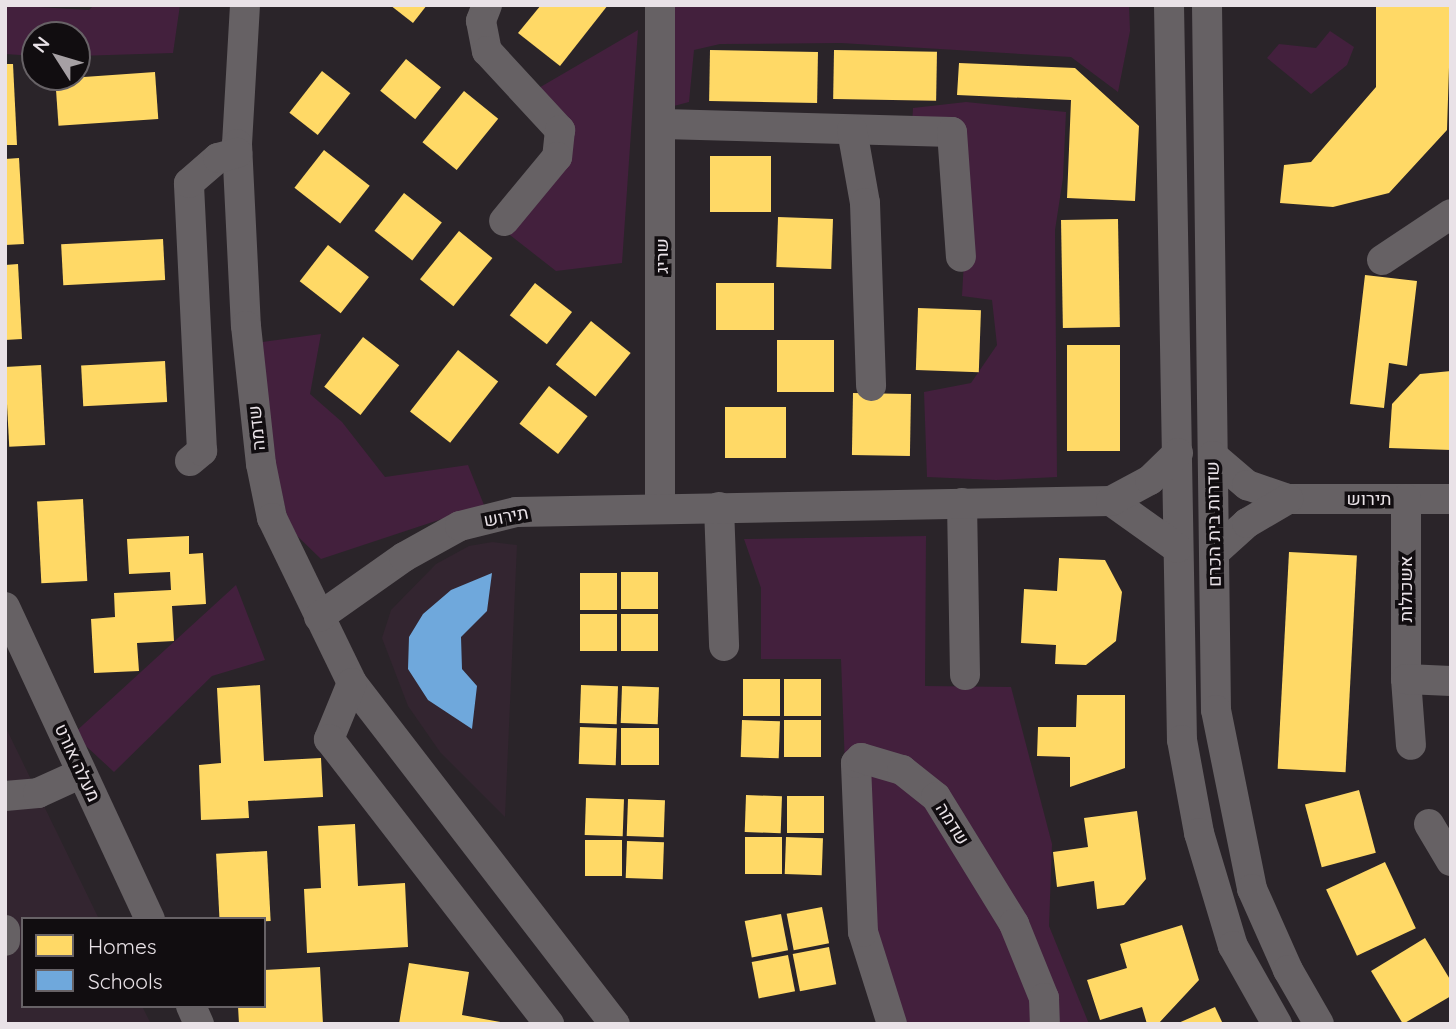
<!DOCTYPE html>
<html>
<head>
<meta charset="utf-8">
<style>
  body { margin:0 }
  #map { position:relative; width:1456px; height:1029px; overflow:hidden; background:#2a2429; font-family:Quicksand,Heebo,sans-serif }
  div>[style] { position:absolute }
  .built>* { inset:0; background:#332530 }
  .green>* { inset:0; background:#43203d }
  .homes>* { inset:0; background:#ffd966; transform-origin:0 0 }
  .schools>* { inset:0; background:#6fa8dc }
  .minor>* { height:30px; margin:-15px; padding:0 15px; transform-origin:15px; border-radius:15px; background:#666164 }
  span { translate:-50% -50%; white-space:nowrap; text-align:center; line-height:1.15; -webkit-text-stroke:7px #110d10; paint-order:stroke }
  .street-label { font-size:18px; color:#e9e2e7 }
  .frame { position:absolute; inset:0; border:7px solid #e9e2e7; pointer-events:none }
  .legend { position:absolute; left:21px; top:917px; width:245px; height:91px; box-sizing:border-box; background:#110d10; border:2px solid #676266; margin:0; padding:9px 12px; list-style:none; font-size:21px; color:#e9e2e7 }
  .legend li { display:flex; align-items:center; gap:14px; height:35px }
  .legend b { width:35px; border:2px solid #676266 }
  .north { position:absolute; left:21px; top:21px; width:70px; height:70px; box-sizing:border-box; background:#110d10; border:2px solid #676266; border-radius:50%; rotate:307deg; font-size:19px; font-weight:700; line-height:28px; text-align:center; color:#e9e2e7 }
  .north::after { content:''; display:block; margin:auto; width:24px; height:32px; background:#a6a0a4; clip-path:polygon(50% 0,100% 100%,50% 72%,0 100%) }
</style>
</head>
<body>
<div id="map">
  <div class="built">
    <div style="clip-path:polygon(492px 542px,517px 545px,505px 817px,440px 752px,408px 706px,382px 638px,391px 610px,436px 564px,469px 546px)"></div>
    <div style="clip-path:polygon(5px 726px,99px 919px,23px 919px,23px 1006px,142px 1006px,151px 1024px,5px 1024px)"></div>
  </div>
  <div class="green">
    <div style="clip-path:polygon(5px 5px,89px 10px,94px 5px,180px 5px,173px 53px,77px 56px,77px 35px,35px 35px,35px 56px,5px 54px)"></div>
    <div style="clip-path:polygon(671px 5px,1129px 5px,1130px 31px,1118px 92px,1071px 57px,841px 43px,720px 44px,694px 50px,689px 102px,670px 107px)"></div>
    <div style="clip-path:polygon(638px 30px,622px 263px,556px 271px,506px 232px,566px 157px,537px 89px)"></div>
    <div style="clip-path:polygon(1330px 31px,1354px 47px,1347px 65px,1311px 94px,1267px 58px,1279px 44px,1316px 48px)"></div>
    <div style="clip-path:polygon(966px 102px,1066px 112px,1063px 178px,1055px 230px,1057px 477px,996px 480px,927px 477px,924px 392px,971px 383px,997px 345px,992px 300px,962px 296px,967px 206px,960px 131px,912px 125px,913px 108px)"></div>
    <div style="clip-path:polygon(321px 334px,310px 394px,342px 422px,385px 477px,468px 465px,484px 505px,321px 559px,290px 529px,264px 416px,255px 343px)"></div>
    <div style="clip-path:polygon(926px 536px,925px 686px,1011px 687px,1052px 844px,1049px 926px,1089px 1024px,887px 1024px,851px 927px,841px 659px,761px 659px,761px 588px,744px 539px)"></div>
    <div style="clip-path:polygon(236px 585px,265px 660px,212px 676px,114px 772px,73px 734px)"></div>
  </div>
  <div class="homes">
    <div style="clip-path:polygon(390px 5px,427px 5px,413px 23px)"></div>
    <div style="clip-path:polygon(541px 5px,608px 5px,560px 66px,518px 33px)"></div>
    <div style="clip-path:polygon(1376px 5px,1451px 5px,1447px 130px,1389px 193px,1333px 207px,1280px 203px,1284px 165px,1311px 162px,1376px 87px)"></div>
    <div style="left:710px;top:50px;width:108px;height:51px;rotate:1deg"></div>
    <div style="left:834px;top:50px;width:103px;height:49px;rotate:1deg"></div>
    <div style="left:406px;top:59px;width:45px;height:41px;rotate:39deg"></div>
    <div style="clip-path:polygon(959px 63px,1075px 68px,1139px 126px,1135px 201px,1067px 198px,1071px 100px,957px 95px)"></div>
    <div style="clip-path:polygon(5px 64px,13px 64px,17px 145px,5px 145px)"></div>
    <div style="left:322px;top:71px;width:36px;height:53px;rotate:38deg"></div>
    <div style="left:155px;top:72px;width:47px;height:100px;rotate:86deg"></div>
    <div style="left:464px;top:91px;width:44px;height:66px;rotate:39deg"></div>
    <div style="left:324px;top:150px;width:58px;height:48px;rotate:38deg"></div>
    <div style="left:771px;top:156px;width:56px;height:61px;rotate:90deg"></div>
    <div style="clip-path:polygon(19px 158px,24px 244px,5px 245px,5px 159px)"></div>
    <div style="left:404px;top:193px;width:48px;height:48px;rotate:38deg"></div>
    <div style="left:833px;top:219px;width:50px;height:55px;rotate:92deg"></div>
    <div style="left:1118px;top:219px;width:108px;height:57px;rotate:89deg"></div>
    <div style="left:459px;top:231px;width:43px;height:62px;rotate:39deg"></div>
    <div style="left:163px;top:239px;width:41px;height:102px;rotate:87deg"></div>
    <div style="left:328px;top:245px;width:52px;height:46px;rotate:38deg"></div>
    <div style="clip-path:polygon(18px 264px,22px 339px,5px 340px,5px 265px)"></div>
    <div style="clip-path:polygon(1365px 275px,1417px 281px,1407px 366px,1389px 363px,1384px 408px,1350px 404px)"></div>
    <div style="left:535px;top:283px;width:47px;height:41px;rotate:38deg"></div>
    <div style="left:716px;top:283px;width:58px;height:47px"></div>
    <div style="left:918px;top:308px;width:63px;height:62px;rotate:2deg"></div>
    <div style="left:591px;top:321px;width:51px;height:56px;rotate:39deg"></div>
    <div style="left:363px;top:337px;width:46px;height:63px;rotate:38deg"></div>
    <div style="left:777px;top:340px;width:57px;height:52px"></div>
    <div style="left:1067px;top:345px;width:53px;height:106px"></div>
    <div style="left:458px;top:350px;width:51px;height:78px;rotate:38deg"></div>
    <div style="left:165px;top:361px;width:41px;height:84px;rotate:87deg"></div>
    <div style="left:41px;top:365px;width:80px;height:36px;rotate:87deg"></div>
    <div style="clip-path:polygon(1451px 371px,1451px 450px,1389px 448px,1392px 404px,1420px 374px)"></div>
    <div style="left:549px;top:386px;width:49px;height:48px;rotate:38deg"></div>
    <div style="left:853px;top:393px;width:58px;height:62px;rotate:1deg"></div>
    <div style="left:725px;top:407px;width:61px;height:51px"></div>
    <div style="left:83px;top:499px;width:82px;height:46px;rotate:87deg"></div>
    <div style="clip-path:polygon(189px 536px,189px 554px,203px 553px,206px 604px,172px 606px,174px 641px,137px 643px,139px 671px,94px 673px,91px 619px,115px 617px,114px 593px,171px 590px,170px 572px,129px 574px,127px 539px)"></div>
    <div style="left:1289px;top:552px;width:68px;height:217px;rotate:3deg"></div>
    <div style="clip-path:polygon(1059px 558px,1105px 560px,1122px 592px,1116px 641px,1086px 665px,1055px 664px,1056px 645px,1021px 643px,1024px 589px,1057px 591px)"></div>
    <div style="left:621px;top:572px;width:37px;height:37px"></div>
    <div style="left:580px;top:573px;width:37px;height:37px"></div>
    <div style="left:580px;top:614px;width:37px;height:37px"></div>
    <div style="left:621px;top:614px;width:37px;height:37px"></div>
    <div style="left:743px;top:679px;width:37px;height:37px"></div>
    <div style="left:784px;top:679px;width:37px;height:37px"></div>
    <div style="clip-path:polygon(260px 685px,264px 761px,321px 758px,323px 797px,248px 801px,249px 818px,201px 820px,199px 765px,221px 763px,217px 688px)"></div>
    <div style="left:581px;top:685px;width:37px;height:38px;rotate:2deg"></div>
    <div style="left:622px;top:686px;width:37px;height:37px;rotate:2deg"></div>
    <div style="clip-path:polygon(1077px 695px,1125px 695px,1125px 768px,1070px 787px,1070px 757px,1037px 756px,1038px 727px,1076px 727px)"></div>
    <div style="left:742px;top:720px;width:38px;height:37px;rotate:2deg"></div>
    <div style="left:784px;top:720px;width:37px;height:37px"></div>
    <div style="left:580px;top:727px;width:37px;height:37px;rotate:2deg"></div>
    <div style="left:621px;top:728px;width:38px;height:37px"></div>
    <div style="left:1359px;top:790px;width:65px;height:56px;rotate:75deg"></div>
    <div style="left:746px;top:795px;width:36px;height:37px;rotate:2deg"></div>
    <div style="left:787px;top:796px;width:37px;height:37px"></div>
    <div style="left:586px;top:798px;width:38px;height:37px;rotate:2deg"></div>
    <div style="left:628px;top:799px;width:37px;height:37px;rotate:2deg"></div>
    <div style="clip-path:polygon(1137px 811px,1146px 879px,1124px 905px,1097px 909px,1094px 881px,1057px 887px,1053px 852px,1088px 847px,1084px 818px)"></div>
    <div style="clip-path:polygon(355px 824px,358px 886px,405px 883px,408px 947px,307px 953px,304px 889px,321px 888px,318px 826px)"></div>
    <div style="left:745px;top:837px;width:37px;height:37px"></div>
    <div style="left:786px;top:837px;width:37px;height:37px;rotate:2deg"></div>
    <div style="left:585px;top:840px;width:37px;height:36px"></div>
    <div style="left:627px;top:841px;width:37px;height:37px;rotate:2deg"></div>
    <div style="left:267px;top:851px;width:70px;height:51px;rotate:87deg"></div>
    <div style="left:1385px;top:862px;width:73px;height:65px;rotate:65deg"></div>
    <div style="left:822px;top:907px;width:37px;height:36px;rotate:79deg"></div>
    <div style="left:781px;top:914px;width:37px;height:37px;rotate:79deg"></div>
    <div style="clip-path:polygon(1182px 925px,1199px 980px,1158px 1024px,1147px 1024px,1142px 1007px,1100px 1020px,1087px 980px,1127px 968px,1120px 944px)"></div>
    <div style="clip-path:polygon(1425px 938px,1451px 981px,1451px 996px,1403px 1024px,1371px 971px)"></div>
    <div style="left:829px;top:947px;width:38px;height:37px;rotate:79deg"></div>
    <div style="left:788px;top:955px;width:37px;height:37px;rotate:79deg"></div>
    <div style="clip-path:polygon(409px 963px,469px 972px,462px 1015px,511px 1024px,399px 1024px)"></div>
    <div style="clip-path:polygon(320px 967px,323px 1024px,239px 1024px,238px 1006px,264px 1006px,264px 970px)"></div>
    <div style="clip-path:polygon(1215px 1007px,1223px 1024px,1176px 1024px)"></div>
  </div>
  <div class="schools">
    <div style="clip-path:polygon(492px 573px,487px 611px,461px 637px,462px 669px,477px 686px,472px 729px,428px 700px,408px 669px,409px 637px,423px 614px,451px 590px)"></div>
  </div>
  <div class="minor">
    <div style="left:245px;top:5px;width:139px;rotate:93.3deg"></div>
    <div style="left:237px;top:144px;width:182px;rotate:87.2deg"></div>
    <div style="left:246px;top:326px;width:139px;rotate:83.8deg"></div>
    <div style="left:261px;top:464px;width:55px;rotate:78.5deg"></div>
    <div style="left:272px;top:518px;width:183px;rotate:64.1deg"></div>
    <div style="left:352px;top:683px;width:431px;rotate:52.4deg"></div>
    <div style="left:487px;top:5px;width:17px;rotate:111deg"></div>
    <div style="left:481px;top:21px;width:31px;rotate:79deg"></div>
    <div style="left:487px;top:51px;width:108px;rotate:47.3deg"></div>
    <div style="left:560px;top:130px;width:27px;rotate:96deg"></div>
    <div style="left:557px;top:157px;width:83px;rotate:129.6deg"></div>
    <div style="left:1169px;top:5px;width:735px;rotate:88.99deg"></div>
    <div style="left:1182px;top:740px;width:95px;rotate:79.6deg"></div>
    <div style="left:1199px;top:833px;width:118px;rotate:73.3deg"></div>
    <div style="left:1233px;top:946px;width:90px;rotate:60.6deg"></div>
    <div style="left:1207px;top:5px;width:705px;rotate:89.27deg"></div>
    <div style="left:1216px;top:710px;width:183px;rotate:78.6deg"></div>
    <div style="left:1252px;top:889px;width:89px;rotate:66deg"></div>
    <div style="left:1288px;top:970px;width:62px;rotate:60.1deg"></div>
    <div style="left:663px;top:124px;width:289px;rotate:1.6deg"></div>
    <div style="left:952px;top:132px;width:125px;rotate:85.9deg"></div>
    <div style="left:852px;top:130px;width:74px;rotate:79.9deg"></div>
    <div style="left:865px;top:203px;width:183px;rotate:88.1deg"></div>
    <div style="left:1382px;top:260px;width:83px;rotate:-33.7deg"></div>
    <div style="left:1213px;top:456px;width:45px;rotate:40.5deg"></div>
    <div style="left:1247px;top:485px;width:43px;rotate:18.9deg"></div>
    <div style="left:1288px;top:499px;width:163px"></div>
    <div style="left:190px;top:461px;width:16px;rotate:-40deg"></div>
    <div style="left:202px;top:451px;width:268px;rotate:-92.8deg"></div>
    <div style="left:189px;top:183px;width:38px;rotate:-41deg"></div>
    <div style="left:218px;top:158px;width:20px;rotate:-15deg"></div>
    <div style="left:1406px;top:499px;width:180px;rotate:90deg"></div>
    <div style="left:1406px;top:679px;width:66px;rotate:85.7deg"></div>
    <div style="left:1111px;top:501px;width:81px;rotate:35.5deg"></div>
    <div style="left:962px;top:503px;width:172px;rotate:89deg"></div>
    <div style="left:660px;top:507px;width:502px;rotate:-90deg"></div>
    <div style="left:719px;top:507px;width:139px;rotate:87.9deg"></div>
    <div style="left:1215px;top:552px;width:43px;rotate:-42.2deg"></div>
    <div style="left:1247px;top:523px;width:48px;rotate:-30.3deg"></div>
    <div style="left:5px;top:607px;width:344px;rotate:65.1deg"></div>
    <div style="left:319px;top:617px;width:104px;rotate:-35.2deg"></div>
    <div style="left:404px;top:557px;width:64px;rotate:-29deg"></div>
    <div style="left:460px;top:526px;width:58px;rotate:-14deg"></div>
    <div style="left:516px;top:512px;width:595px;rotate:-1.06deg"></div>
    <div style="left:1111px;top:501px;width:44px;rotate:-28.3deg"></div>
    <div style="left:1150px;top:480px;width:39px;rotate:-44deg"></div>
    <div style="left:1406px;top:679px;width:45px;rotate:2.5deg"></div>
    <div style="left:352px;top:683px;width:61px;rotate:112.3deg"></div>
    <div style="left:329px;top:739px;width:360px;rotate:52.3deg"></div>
    <div style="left:5px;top:796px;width:33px;rotate:-5deg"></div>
    <div style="left:38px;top:793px;width:48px;rotate:-24.4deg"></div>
    <div style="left:1429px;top:824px;width:43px;rotate:59.3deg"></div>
    <div style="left:5px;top:930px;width:11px;rotate:90deg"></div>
    <div style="left:191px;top:1006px;width:20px;rotate:66deg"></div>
    <div style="left:892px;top:1024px;width:96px;rotate:-107.5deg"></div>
    <div style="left:863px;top:932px;width:169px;rotate:-92.4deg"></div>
    <div style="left:856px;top:763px;width:7px;rotate:-45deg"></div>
    <div style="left:861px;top:758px;width:43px;rotate:16.3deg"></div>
    <div style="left:902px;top:770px;width:43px;rotate:38.5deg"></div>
    <div style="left:936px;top:797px;width:149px;rotate:58.4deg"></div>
    <div style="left:1014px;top:924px;width:80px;rotate:67.9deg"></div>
    <div style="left:1044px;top:998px;width:26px;rotate:88deg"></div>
  </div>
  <div class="street-label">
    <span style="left:662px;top:256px;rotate:-90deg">שריג</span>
    <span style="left:257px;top:428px;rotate:-96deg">שדמה</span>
    <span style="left:1369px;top:499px">תירוש</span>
    <span style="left:506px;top:517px;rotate:-11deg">תירוש</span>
    <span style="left:1214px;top:524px;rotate:-91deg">שדרות בית הכרם</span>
    <span style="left:1406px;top:589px;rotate:-90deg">אשכולות</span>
    <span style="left:77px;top:763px;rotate:65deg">מעלה אורט</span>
    <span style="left:952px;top:824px;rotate:58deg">שדמה</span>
  </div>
  <div class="frame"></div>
  <ul class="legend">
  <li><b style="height:19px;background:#ffd966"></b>Homes</li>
  <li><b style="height:19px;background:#6fa8dc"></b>Schools</li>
  </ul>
  <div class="north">N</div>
</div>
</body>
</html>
